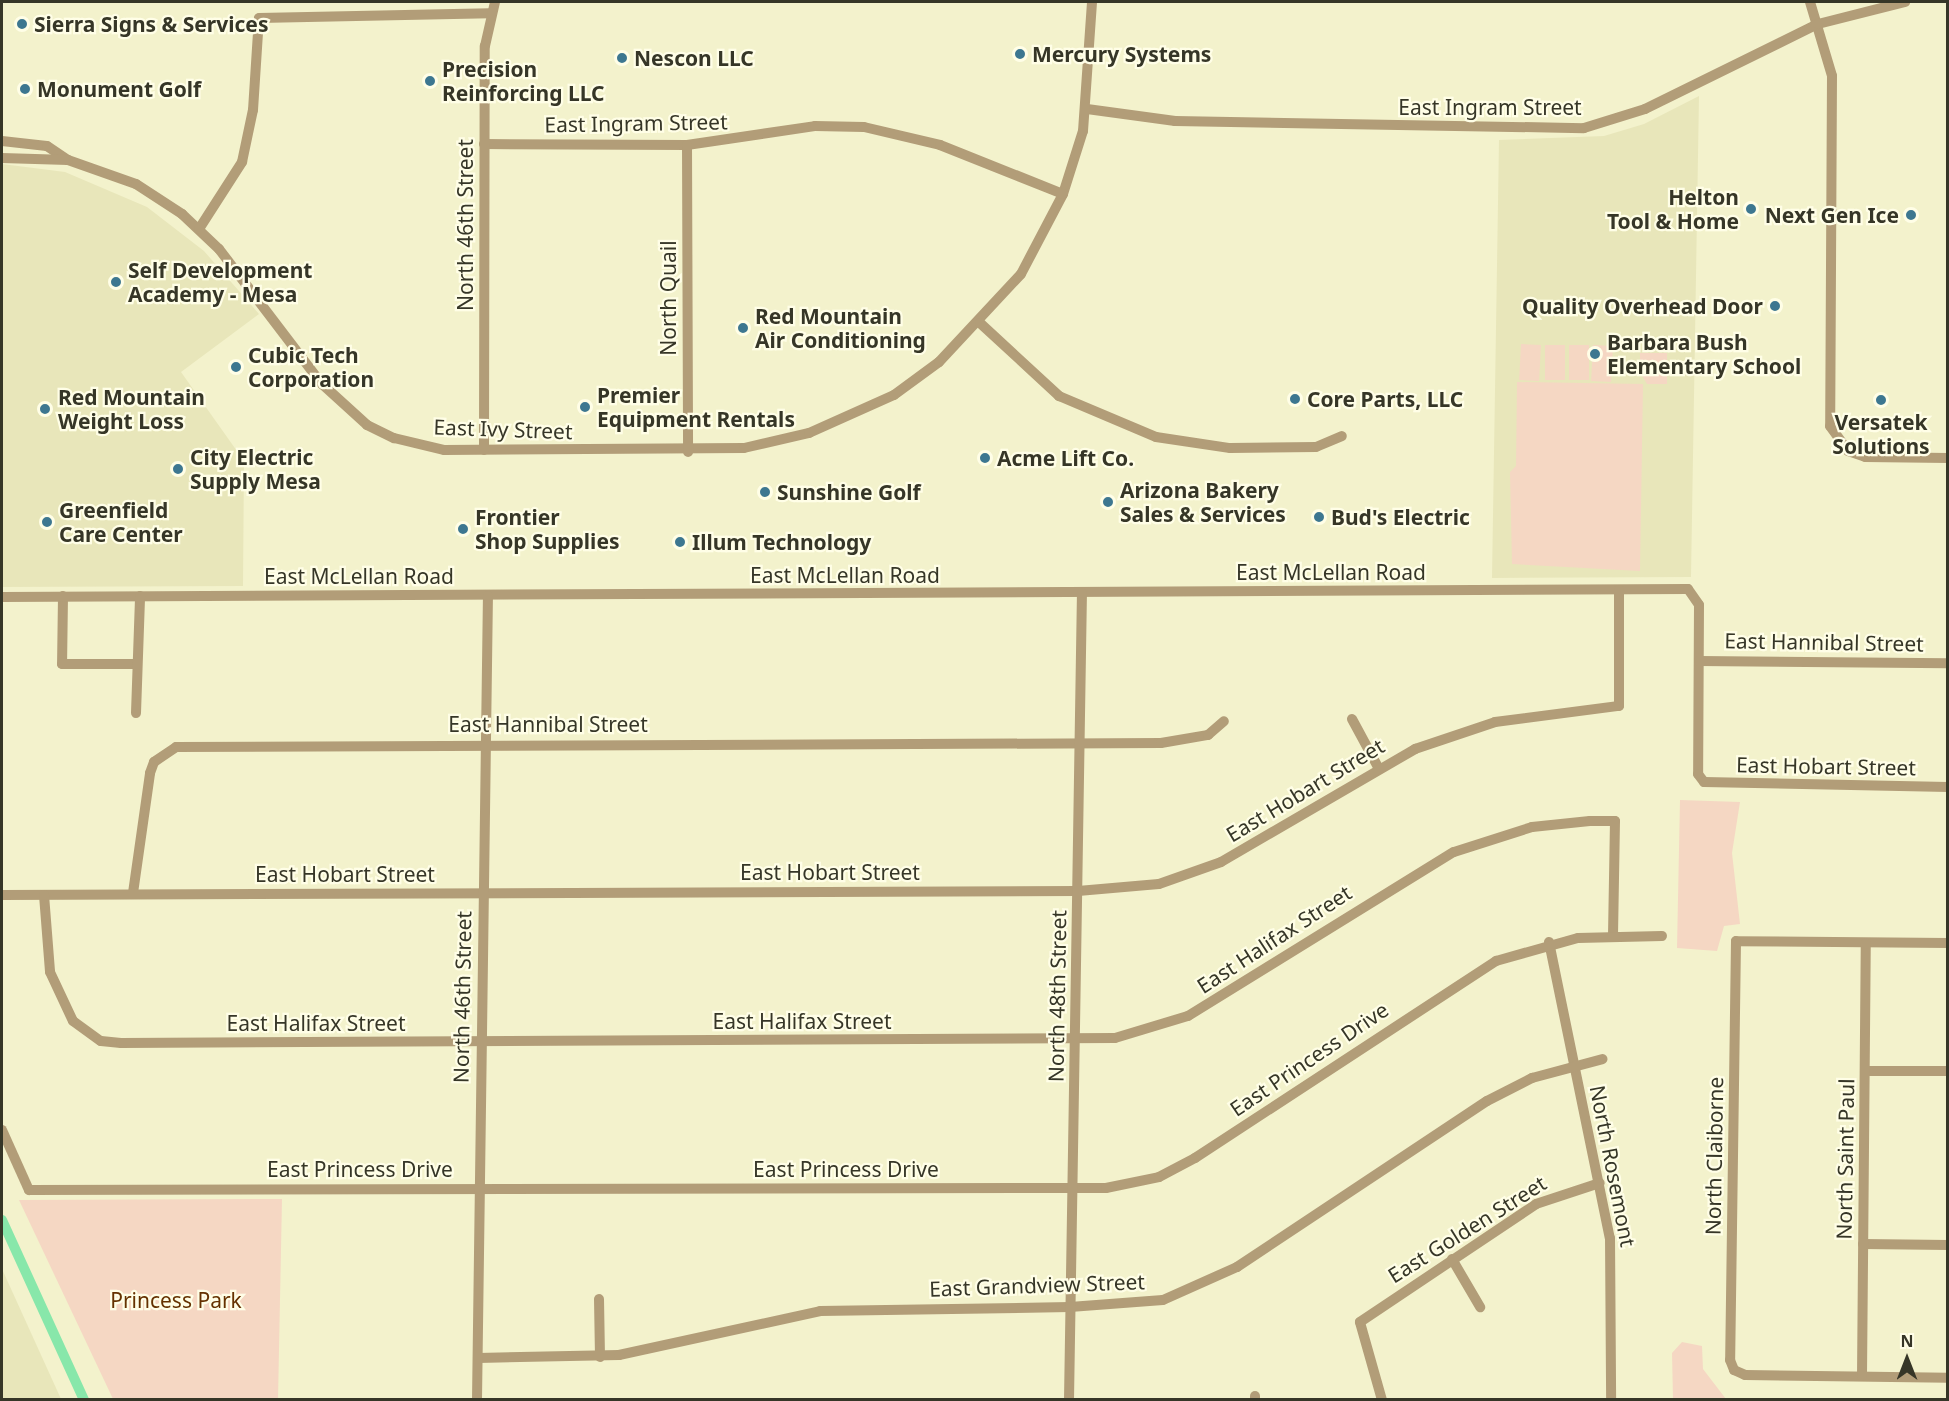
<!DOCTYPE html>
<html>
<head>
<meta charset="utf-8">
<style>
  body { margin:0 }
  #map { position:relative; width:1949px; height:1401px; overflow:hidden; background:#f3f2cc; font-family:"Noto Sans",sans-serif }
  div>[style] { position:absolute }
  .built>* { inset:0; background:#e8e6ba }
  .green>* { inset:0; background:#f5d7c3; transform-origin:0 0 }
  .canal>* { height:10px; margin:-5px; padding:0 5px; transform-origin:5px; border-radius:5px; background:#88e7aa }
  .minor>* { height:10px; margin:-5px; padding:0 5px; transform-origin:5px; border-radius:5px; background:#b29d78 }
  .dots>* { width:16px; height:16px; translate:-50% -50%; box-sizing:border-box; border:3px solid #fffee7; border-radius:50% }
  span { translate:-50% -50%; white-space:nowrap; text-align:center; line-height:1.15; -webkit-text-stroke:4.5px #fffee7; paint-order:stroke }
  .poi-label { font-size:21px; color:#363627; font-weight:700 }
  .left { translate:0 -50%; text-align:left }
  .right { translate:-100% -50%; text-align:right }
  .street-label { font-size:21px; color:#363627 }
  .park-label { font-size:21px; color:#653100 }
  .frame { position:absolute; inset:0; border:3px solid #363627; pointer-events:none }
  .north { position:absolute; left:1877px; top:1329px; width:60px; height:60px; -webkit-text-stroke:4px #fffee7; paint-order:stroke; rotate:0deg; font-size:16px; font-weight:700; line-height:24px; text-align:center; color:#363627 }
  .north::after { content:''; display:block; margin:auto; width:21px; height:27px; background:#363627; clip-path:polygon(50% 0,100% 100%,50% 72%,0 100%) }
</style>
</head>
<body>
<div id="map">
  <div class="built">
    <div style="clip-path:polygon(1699px 96px,1691px 577px,1492px 578px,1499px 140px,1604px 136px,1644px 124px)"></div>
    <div style="clip-path:polygon(2px 164px,65px 172px,147px 207px,204px 251px,259px 314px,181px 372px,244px 461px,243px 586px,2px 587px)"></div>
    <div style="clip-path:polygon(2px 1269px,61px 1399px,2px 1399px)"></div>
  </div>
  <div class="green">
    <div style="left:1521px;top:344px;width:20px;height:36px;rotate:3deg"></div>
    <div style="left:1545px;top:345px;width:20px;height:35px"></div>
    <div style="left:1569px;top:345px;width:20px;height:35px"></div>
    <div style="left:1593px;top:345px;width:20px;height:36px;rotate:3deg"></div>
    <div style="clip-path:polygon(1640px 353px,1667px 353px,1667px 384px,1647px 384px,1640px 372px)"></div>
    <div style="clip-path:polygon(1517px 382px,1643px 384px,1640px 571px,1512px 564px,1510px 472px,1516px 466px)"></div>
    <div style="clip-path:polygon(1680px 800px,1740px 802px,1732px 853px,1740px 924px,1724px 926px,1717px 951px,1677px 948px)"></div>
    <div style="clip-path:polygon(282px 1199px,278px 1400px,113px 1399px,19px 1200px)"></div>
    <div style="clip-path:polygon(1682px 1342px,1702px 1346px,1703px 1369px,1726px 1399px,1673px 1399px,1672px 1353px)"></div>
  </div>
  <div class="canal">
    <div style="left:2px;top:1220px;width:198px;rotate:65.5deg"></div>
  </div>
  <div class="minor">
    <div style="left:1810px;top:2px;width:77px;rotate:73.4deg"></div>
    <div style="left:1832px;top:76px;width:350px;rotate:90.3deg"></div>
    <div style="left:1830px;top:426px;width:31px;rotate:54deg"></div>
    <div style="left:1848px;top:451px;width:18px;rotate:19deg"></div>
    <div style="left:1865px;top:457px;width:83px;rotate:0.7deg"></div>
    <div style="left:1087px;top:109px;width:89px;rotate:7.8deg"></div>
    <div style="left:1175px;top:121px;width:409px;rotate:1deg"></div>
    <div style="left:1584px;top:128px;width:64px;rotate:-17.3deg"></div>
    <div style="left:1645px;top:109px;width:193px;rotate:-26.2deg"></div>
    <div style="left:1818px;top:24px;width:90px;rotate:-14.2deg"></div>
    <div style="left:2px;top:141px;width:45px;rotate:6.3deg"></div>
    <div style="left:47px;top:146px;width:25px;rotate:34deg"></div>
    <div style="left:68px;top:160px;width:72px;rotate:19.4deg"></div>
    <div style="left:136px;top:184px;width:55px;rotate:33.1deg"></div>
    <div style="left:182px;top:214px;width:51px;rotate:43.4deg"></div>
    <div style="left:219px;top:249px;width:170px;rotate:52.7deg"></div>
    <div style="left:322px;top:384px;width:61px;rotate:42.3deg"></div>
    <div style="left:367px;top:425px;width:30px;rotate:26deg"></div>
    <div style="left:394px;top:438px;width:51px;rotate:13.5deg"></div>
    <div style="left:444px;top:450px;width:300px;rotate:-0.4deg"></div>
    <div style="left:744px;top:448px;width:67px;rotate:-13deg"></div>
    <div style="left:809px;top:433px;width:93px;rotate:-24.1deg"></div>
    <div style="left:894px;top:395px;width:56px;rotate:-36.3deg"></div>
    <div style="left:939px;top:362px;width:120px;rotate:-47deg"></div>
    <div style="left:1021px;top:274px;width:90px;rotate:-62.3deg"></div>
    <div style="left:1063px;top:194px;width:66px;rotate:-72.4deg"></div>
    <div style="left:1083px;top:131px;width:129px;rotate:-86deg"></div>
    <div style="left:484px;top:144px;width:203px;rotate:0.3deg"></div>
    <div style="left:687px;top:145px;width:129px;rotate:-8.4deg"></div>
    <div style="left:815px;top:126px;width:49px;rotate:1.2deg"></div>
    <div style="left:864px;top:127px;width:78px;rotate:13.3deg"></div>
    <div style="left:940px;top:145px;width:132px;rotate:21.7deg"></div>
    <div style="left:687px;top:145px;width:307px;rotate:89.8deg"></div>
    <div style="left:2px;top:158px;width:66px;rotate:1.7deg"></div>
    <div style="left:199px;top:229px;width:80px;rotate:-57.3deg"></div>
    <div style="left:242px;top:162px;width:53px;rotate:-78.1deg"></div>
    <div style="left:253px;top:110px;width:92px;rotate:-86.3deg"></div>
    <div style="left:259px;top:18px;width:231px;rotate:-1.2deg"></div>
    <div style="left:980px;top:323px;width:108px;rotate:42.7deg"></div>
    <div style="left:1059px;top:396px;width:105px;rotate:22.9deg"></div>
    <div style="left:1156px;top:437px;width:75px;rotate:8.5deg"></div>
    <div style="left:1230px;top:448px;width:86px;rotate:-0.7deg"></div>
    <div style="left:1316px;top:447px;width:28px;rotate:-23deg"></div>
    <div style="left:484px;top:450px;width:404px;rotate:-89.9deg"></div>
    <div style="left:485px;top:46px;width:45px;rotate:-77.2deg"></div>
    <div style="left:63px;top:596px;width:68px;rotate:90.8deg"></div>
    <div style="left:62px;top:664px;width:74px"></div>
    <div style="left:2px;top:597px;width:1686px;rotate:-0.27deg"></div>
    <div style="left:1688px;top:589px;width:19px;rotate:55deg"></div>
    <div style="left:1699px;top:605px;width:169px;rotate:90.3deg"></div>
    <div style="left:1698px;top:774px;width:10px;rotate:53deg"></div>
    <div style="left:1704px;top:782px;width:244px;rotate:1.2deg"></div>
    <div style="left:1699px;top:661px;width:249px;rotate:0.5deg"></div>
    <div style="left:136px;top:713px;width:117px;rotate:-88deg"></div>
    <div style="left:1352px;top:719px;width:55px;rotate:61.6deg"></div>
    <div style="left:133px;top:893px;width:121px;rotate:-81.9deg"></div>
    <div style="left:150px;top:773px;width:12px;rotate:-70deg"></div>
    <div style="left:154px;top:762px;width:27px;rotate:-34deg"></div>
    <div style="left:176px;top:747px;width:985px;rotate:-0.23deg"></div>
    <div style="left:1161px;top:743px;width:48px;rotate:-9.7deg"></div>
    <div style="left:1208px;top:735px;width:21px;rotate:-41deg"></div>
    <div style="left:2px;top:895px;width:1076px;rotate:-0.21deg"></div>
    <div style="left:1078px;top:891px;width:81px;rotate:-4.9deg"></div>
    <div style="left:1159px;top:884px;width:66px;rotate:-19.5deg"></div>
    <div style="left:1221px;top:862px;width:225px;rotate:-30.2deg"></div>
    <div style="left:1415px;top:749px;width:84px;rotate:-18.6deg"></div>
    <div style="left:1495px;top:722px;width:125px;rotate:-7.4deg"></div>
    <div style="left:1619px;top:706px;width:116px;rotate:-90deg"></div>
    <div style="left:44px;top:895px;width:77px;rotate:85.5deg"></div>
    <div style="left:50px;top:972px;width:54px;rotate:64.9deg"></div>
    <div style="left:73px;top:1021px;width:34px;rotate:36deg"></div>
    <div style="left:101px;top:1041px;width:20px;rotate:6deg"></div>
    <div style="left:121px;top:1043px;width:994px;rotate:-0.29deg"></div>
    <div style="left:1115px;top:1038px;width:76px;rotate:-16.8deg"></div>
    <div style="left:1188px;top:1016px;width:312px;rotate:-31.7deg"></div>
    <div style="left:1454px;top:852px;width:82px;rotate:-17.8deg"></div>
    <div style="left:1532px;top:827px;width:58px;rotate:-5.9deg"></div>
    <div style="left:1590px;top:821px;width:25px"></div>
    <div style="left:1615px;top:821px;width:115px;rotate:91deg"></div>
    <div style="left:1549px;top:942px;width:302px;rotate:78.4deg"></div>
    <div style="left:1610px;top:1238px;width:162px;rotate:89.6deg"></div>
    <div style="left:1948px;top:943px;width:212px;rotate:-179.5deg"></div>
    <div style="left:1736px;top:941px;width:419px;rotate:90.8deg"></div>
    <div style="left:1730px;top:1360px;width:11px;rotate:68deg"></div>
    <div style="left:1734px;top:1370px;width:12px;rotate:24deg"></div>
    <div style="left:1745px;top:1375px;width:203px;rotate:0.8deg"></div>
    <div style="left:1865px;top:1071px;width:83px"></div>
    <div style="left:2px;top:1130px;width:66px;rotate:65.8deg"></div>
    <div style="left:29px;top:1190px;width:1077px;rotate:-0.11deg"></div>
    <div style="left:1106px;top:1188px;width:54px;rotate:-11.7deg"></div>
    <div style="left:1159px;top:1177px;width:41px;rotate:-27.8deg"></div>
    <div style="left:1195px;top:1158px;width:360px;rotate:-33.2deg"></div>
    <div style="left:1496px;top:961px;width:85px;rotate:-15.7deg"></div>
    <div style="left:1578px;top:938px;width:84px;rotate:-1.4deg"></div>
    <div style="left:1863px;top:1244px;width:85px;rotate:0.7deg"></div>
    <div style="left:1452px;top:1259px;width:56px;rotate:59.7deg"></div>
    <div style="left:599px;top:1299px;width:58px;rotate:89deg"></div>
    <div style="left:478px;top:1358px;width:141px;rotate:-1.2deg"></div>
    <div style="left:619px;top:1355px;width:206px;rotate:-12.3deg"></div>
    <div style="left:820px;top:1311px;width:250px;rotate:-0.9deg"></div>
    <div style="left:1070px;top:1307px;width:93px;rotate:-4.3deg"></div>
    <div style="left:1163px;top:1300px;width:81px;rotate:-24deg"></div>
    <div style="left:1237px;top:1267px;width:300px;rotate:-33.6deg"></div>
    <div style="left:1487px;top:1101px;width:51px;rotate:-27.1deg"></div>
    <div style="left:1532px;top:1078px;width:73px;rotate:-15deg"></div>
    <div style="left:1862px;top:1376px;width:433px;rotate:-89.5deg"></div>
    <div style="left:477px;top:1400px;width:804px;rotate:-89.22deg"></div>
    <div style="left:1069px;top:1400px;width:807px;rotate:-89.08deg"></div>
    <div style="left:1255px;top:1400px;width:4px;rotate:-90deg"></div>
    <div style="left:1382px;top:1400px;width:81px;rotate:-105.8deg"></div>
    <div style="left:1360px;top:1322px;width:212px;rotate:-33.8deg"></div>
    <div style="left:1536px;top:1204px;width:67px;rotate:-18.2deg"></div>
  </div>
  <div class="dots">
    <div style="left:22px;top:24px;background:#3d7790"></div>
    <div style="left:1020px;top:54px;background:#3d7790"></div>
    <div style="left:622px;top:58px;background:#3d7790"></div>
    <div style="left:430px;top:81px;background:#3d7790"></div>
    <div style="left:25px;top:89px;background:#3d7790"></div>
    <div style="left:1751px;top:209px;background:#3d7790"></div>
    <div style="left:1911px;top:215px;background:#3d7790"></div>
    <div style="left:116px;top:282px;background:#3d7790"></div>
    <div style="left:1775px;top:306px;background:#3d7790"></div>
    <div style="left:743px;top:328px;background:#3d7790"></div>
    <div style="left:1595px;top:354px;background:#3d7790"></div>
    <div style="left:236px;top:367px;background:#3d7790"></div>
    <div style="left:1295px;top:399px;background:#3d7790"></div>
    <div style="left:1881px;top:400px;background:#3d7790"></div>
    <div style="left:585px;top:407px;background:#3d7790"></div>
    <div style="left:45px;top:409px;background:#3d7790"></div>
    <div style="left:985px;top:458px;background:#3d7790"></div>
    <div style="left:178px;top:469px;background:#3d7790"></div>
    <div style="left:765px;top:492px;background:#3d7790"></div>
    <div style="left:1108px;top:502px;background:#3d7790"></div>
    <div style="left:1319px;top:517px;background:#3d7790"></div>
    <div style="left:47px;top:522px;background:#3d7790"></div>
    <div style="left:463px;top:529px;background:#3d7790"></div>
    <div style="left:680px;top:542px;background:#3d7790"></div>
  </div>
  <div class="poi-label">
    <span class="left" style="left:34px;top:24px">Sierra Signs &amp; Services</span>
    <span class="left" style="left:1032px;top:54px">Mercury Systems</span>
    <span class="left" style="left:634px;top:58px">Nescon LLC</span>
    <span class="left" style="left:442px;top:81px">Precision<br>Reinforcing LLC</span>
    <span class="left" style="left:37px;top:89px">Monument Golf</span>
    <span class="right" style="left:1739px;top:209px">Helton<br>Tool &amp; Home</span>
    <span class="right" style="left:1899px;top:215px">Next Gen Ice</span>
    <span class="left" style="left:128px;top:282px">Self Development<br>Academy - Mesa</span>
    <span class="right" style="left:1763px;top:306px">Quality Overhead Door</span>
    <span class="left" style="left:755px;top:328px">Red Mountain<br>Air Conditioning</span>
    <span class="left" style="left:1607px;top:354px">Barbara Bush<br>Elementary School</span>
    <span class="left" style="left:248px;top:367px">Cubic Tech<br>Corporation</span>
    <span class="left" style="left:597px;top:407px">Premier<br>Equipment Rentals</span>
    <span class="left" style="left:58px;top:409px">Red Mountain<br>Weight Loss</span>
    <span class="left" style="left:1307px;top:399px">Core Parts, LLC</span>
    <span style="left:1881px;top:434px">Versatek<br>Solutions</span>
    <span class="left" style="left:190px;top:469px">City Electric<br>Supply Mesa</span>
    <span class="left" style="left:997px;top:458px">Acme Lift Co.</span>
    <span class="left" style="left:1120px;top:502px">Arizona Bakery<br>Sales &amp; Services</span>
    <span class="left" style="left:777px;top:492px">Sunshine Golf</span>
    <span class="left" style="left:59px;top:522px">Greenfield<br>Care Center</span>
    <span class="left" style="left:475px;top:529px">Frontier<br>Shop Supplies</span>
    <span class="left" style="left:1331px;top:517px">Bud's Electric</span>
    <span class="left" style="left:692px;top:542px">Illum Technology</span>
  </div>
  <div class="street-label">
    <span style="left:1490px;top:107px">East Ingram Street</span>
    <span style="left:636px;top:123px;rotate:-1deg">East Ingram Street</span>
    <span style="left:465px;top:225px;rotate:-90deg">North 46th Street</span>
    <span style="left:668px;top:298px;rotate:-90deg">North Quail</span>
    <span style="left:503px;top:429px;rotate:2deg">East Ivy Street</span>
    <span style="left:1331px;top:572px">East McLellan Road</span>
    <span style="left:845px;top:575px">East McLellan Road</span>
    <span style="left:359px;top:576px">East McLellan Road</span>
    <span style="left:1824px;top:642px;rotate:1deg">East Hannibal Street</span>
    <span style="left:548px;top:724px">East Hannibal Street</span>
    <span style="left:1826px;top:766px;rotate:1deg">East Hobart Street</span>
    <span style="left:1305px;top:790px;rotate:-31deg">East Hobart Street</span>
    <span style="left:830px;top:872px">East Hobart Street</span>
    <span style="left:345px;top:874px">East Hobart Street</span>
    <span style="left:1274px;top:939px;rotate:-33deg">East Halifax Street</span>
    <span style="left:1057px;top:996px;rotate:-89deg">North 48th Street</span>
    <span style="left:462px;top:997px;rotate:-89deg">North 46th Street</span>
    <span style="left:802px;top:1021px">East Halifax Street</span>
    <span style="left:316px;top:1023px">East Halifax Street</span>
    <span style="left:1309px;top:1059px;rotate:-34deg">East Princess Drive</span>
    <span style="left:1714px;top:1156px;rotate:-89deg">North Claiborne</span>
    <span style="left:1845px;top:1159px;rotate:-89deg">North Saint Paul</span>
    <span style="left:1613px;top:1166px;rotate:79deg">North Rosemont</span>
    <span style="left:360px;top:1169px">East Princess Drive</span>
    <span style="left:846px;top:1169px">East Princess Drive</span>
    <span style="left:1467px;top:1229px;rotate:-32deg">East Golden Street</span>
    <span style="left:1037px;top:1285px;rotate:-2deg">East Grandview Street</span>
  </div>
  <div class="park-label">
    <span style="left:176px;top:1300px">Princess Park</span>
  </div>
  <div class="frame"></div>
  <div class="north">N</div>
</div>
</body>
</html>
